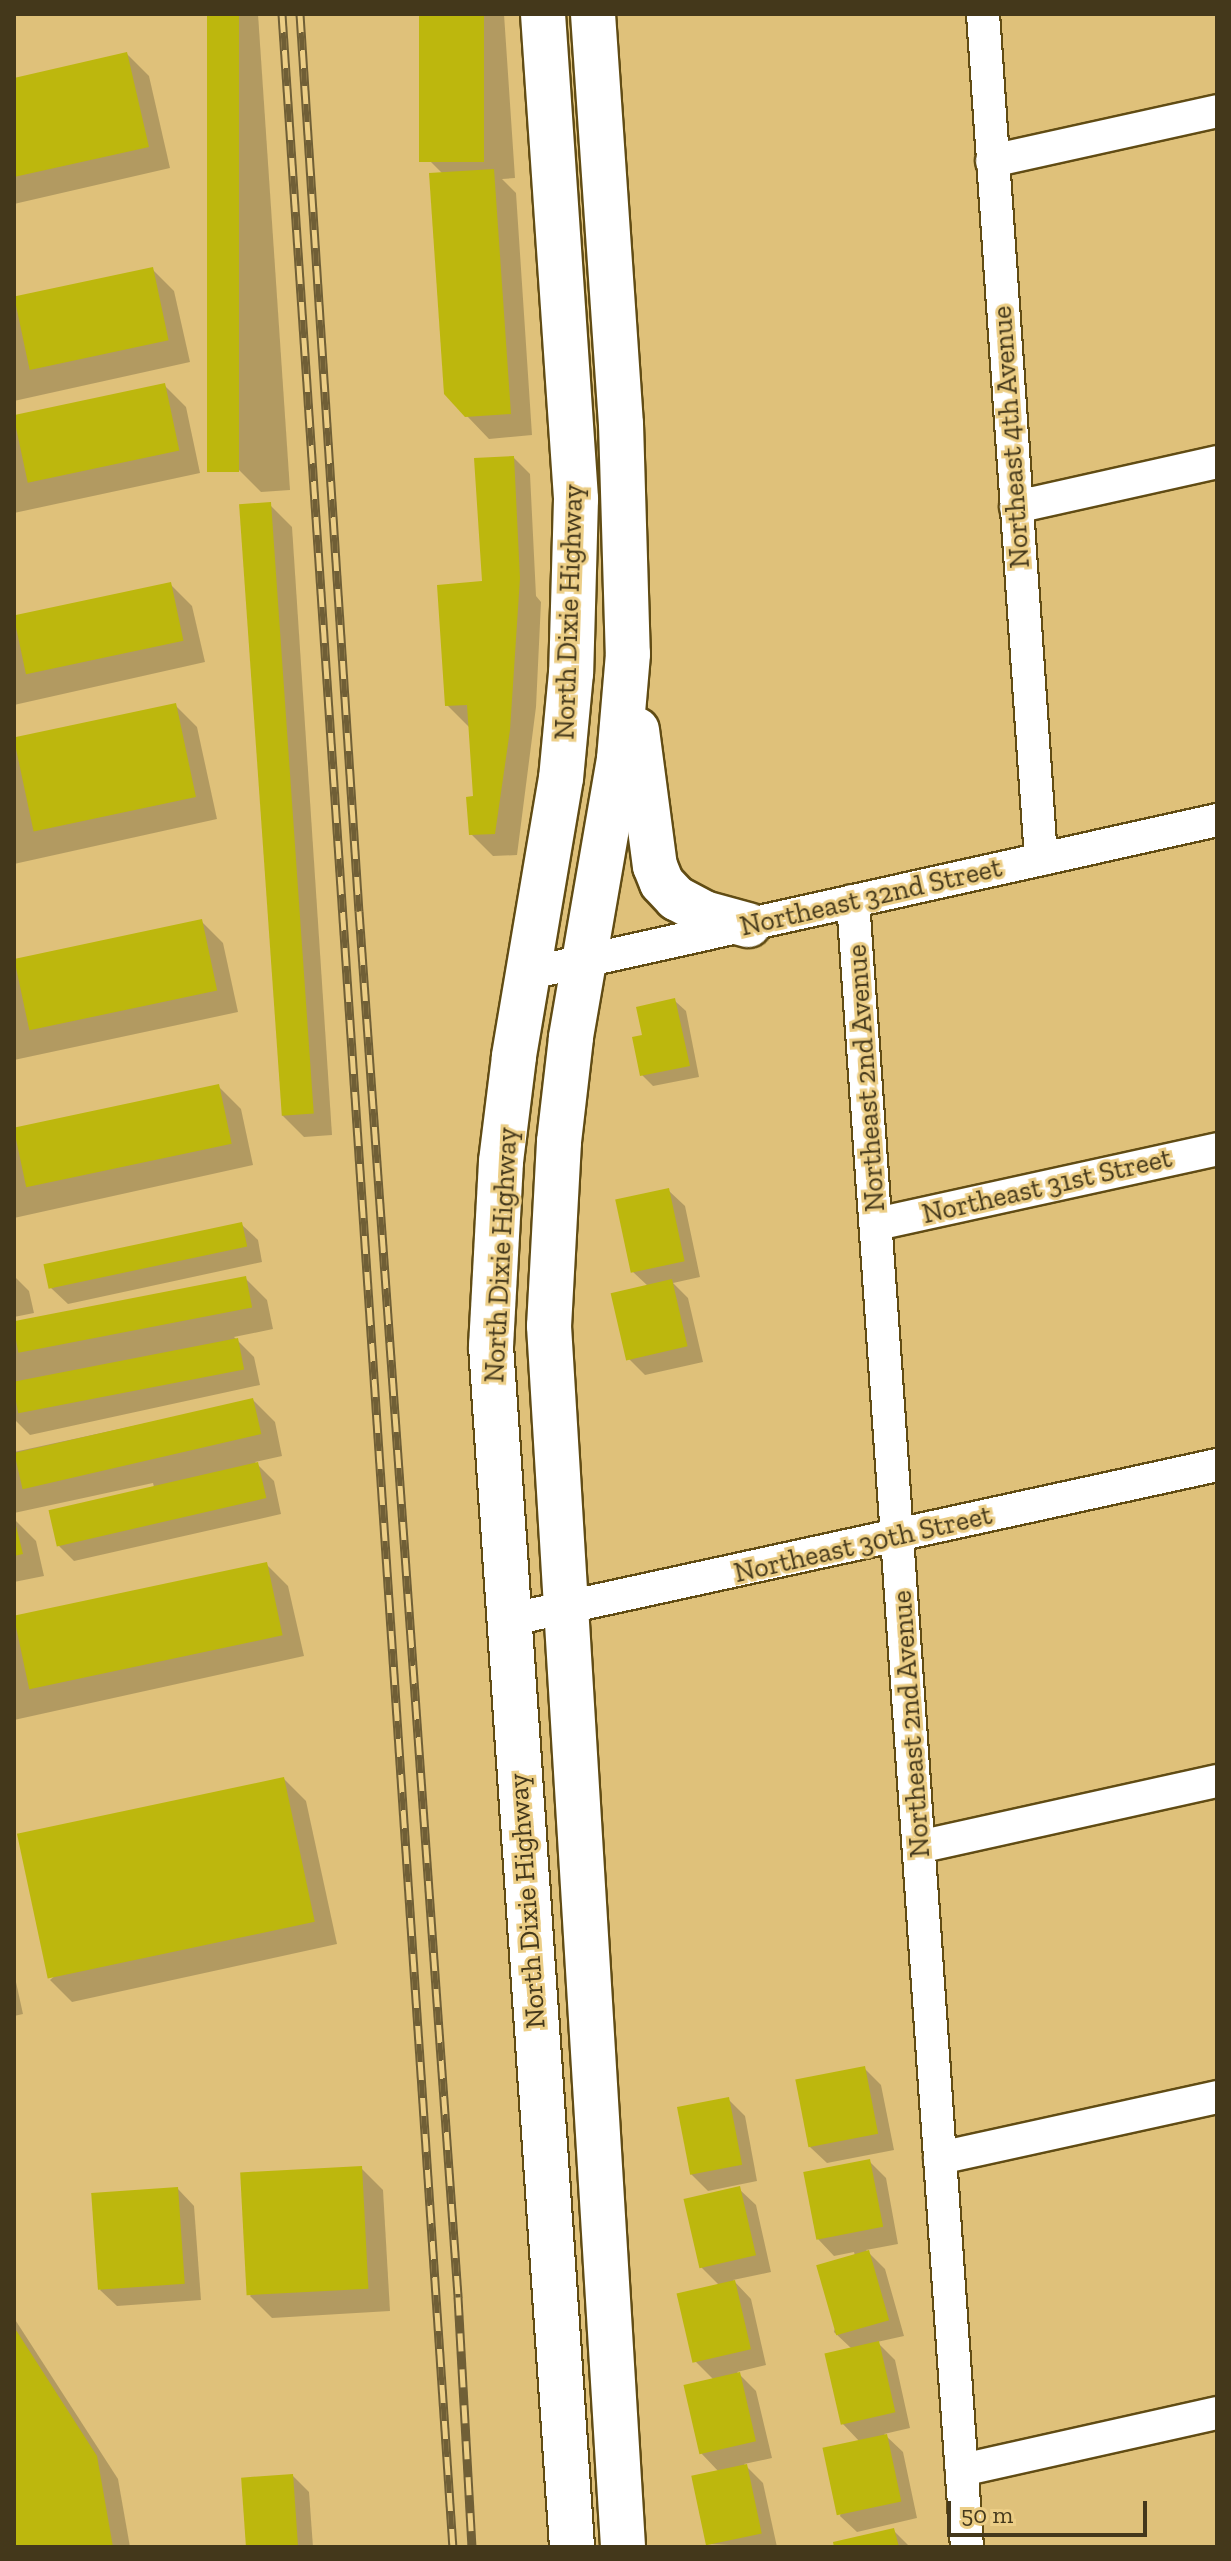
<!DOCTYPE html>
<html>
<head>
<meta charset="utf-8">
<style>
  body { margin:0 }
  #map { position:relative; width:1231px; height:2561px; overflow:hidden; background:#dfc17a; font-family:"Zilla Slab",serif }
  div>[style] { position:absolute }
  .shadow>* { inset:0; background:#0003 }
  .building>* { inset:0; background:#bdb70d; transform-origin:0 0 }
  .roads { filter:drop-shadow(2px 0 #614c14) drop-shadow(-2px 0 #614c14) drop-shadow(0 2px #614c14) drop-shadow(0 -2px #614c14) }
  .minor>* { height:32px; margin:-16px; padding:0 16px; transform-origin:16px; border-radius:16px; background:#fff }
  .secondary>* { height:44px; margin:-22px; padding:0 22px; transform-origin:22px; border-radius:22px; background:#fff }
  .rail>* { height:9px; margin-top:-4.5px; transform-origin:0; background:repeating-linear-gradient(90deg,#ecce86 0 18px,#705f36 0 36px); box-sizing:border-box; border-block:2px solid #705f36 }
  span { translate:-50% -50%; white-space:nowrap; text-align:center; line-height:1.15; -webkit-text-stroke:6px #ecce86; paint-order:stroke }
  .street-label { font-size:28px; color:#44381b }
  .frame { position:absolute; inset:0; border:16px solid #44381b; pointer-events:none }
  .scale { position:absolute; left:947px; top:2501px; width:200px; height:36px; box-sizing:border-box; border:4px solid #44381b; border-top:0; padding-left:10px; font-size:24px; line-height:28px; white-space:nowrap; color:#44381b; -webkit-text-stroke:6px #ecce86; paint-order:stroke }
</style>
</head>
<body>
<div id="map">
  <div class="shadow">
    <div style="clip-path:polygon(209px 14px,258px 14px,290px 490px,261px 492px,239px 470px)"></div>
    <div style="clip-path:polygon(421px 14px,504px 14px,515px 178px,502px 179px,516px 193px,532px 435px,489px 439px,467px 416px,443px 174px,430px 161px)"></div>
    <div style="clip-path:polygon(127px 54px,149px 76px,170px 168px,14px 204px,14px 80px)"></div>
    <div style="clip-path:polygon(152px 269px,174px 291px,190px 362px,14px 401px,14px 300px)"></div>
    <div style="clip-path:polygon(164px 385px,186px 407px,200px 473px,14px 513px,14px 418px)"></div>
    <div style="clip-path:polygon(514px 458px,530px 474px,536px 596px,541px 602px,536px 707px,517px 855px,493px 856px,471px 834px,475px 798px,469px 727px,447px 705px,487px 582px)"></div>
    <div style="clip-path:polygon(270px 505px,292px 527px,332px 1135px,304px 1137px,282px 1115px)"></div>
    <div style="clip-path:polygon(170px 584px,192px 606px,205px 662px,14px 705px,14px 618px)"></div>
    <div style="clip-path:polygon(175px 705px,197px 727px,217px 819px,14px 864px,14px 741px)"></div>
    <div style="clip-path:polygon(201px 921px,223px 943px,238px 1012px,14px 1060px,14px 962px)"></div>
    <div style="clip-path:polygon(675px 1001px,686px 1011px,699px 1077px,653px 1086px,642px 1075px,644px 1037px)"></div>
    <div style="clip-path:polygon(219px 1087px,241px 1109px,253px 1165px,14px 1218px,14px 1132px)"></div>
    <div style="clip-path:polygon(668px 1190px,685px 1206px,700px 1277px,673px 1283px,688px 1298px,703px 1362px,645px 1375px,629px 1359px,648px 1286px,633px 1272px)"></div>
    <div style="clip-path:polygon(241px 1224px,258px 1240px,262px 1262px,68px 1304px,51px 1288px)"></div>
    <div style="clip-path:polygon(14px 1276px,29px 1291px,34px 1313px,14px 1317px)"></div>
    <div style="clip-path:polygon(245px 1278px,267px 1300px,273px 1329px,234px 1337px,254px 1357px,260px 1385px,30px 1435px,14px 1419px,14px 1329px)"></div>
    <div style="clip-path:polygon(253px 1400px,275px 1422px,282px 1456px,255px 1462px,274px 1481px,281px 1514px,74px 1561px,57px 1544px,154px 1487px,153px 1483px,14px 1513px,14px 1452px)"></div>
    <div style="clip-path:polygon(14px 1519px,36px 1541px,44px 1576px,14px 1582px)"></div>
    <div style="clip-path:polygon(266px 1564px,288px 1586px,304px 1656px,14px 1720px,14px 1620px)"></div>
    <div style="clip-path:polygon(284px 1779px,306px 1801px,337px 1944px,72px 2002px,50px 1980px)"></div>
    <div style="clip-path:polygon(14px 1973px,23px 2014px,14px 2016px)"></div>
    <div style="clip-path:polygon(864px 2068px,881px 2085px,894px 2150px,827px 2163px,810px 2147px)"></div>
    <div style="clip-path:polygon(728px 2099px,745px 2116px,757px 2181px,708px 2191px,691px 2174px)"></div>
    <div style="clip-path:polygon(869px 2161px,886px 2178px,898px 2244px,866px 2250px,885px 2269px,904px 2336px,877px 2342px,895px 2360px,910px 2428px,884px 2434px,903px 2452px,917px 2518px,857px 2532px,840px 2516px,860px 2442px,842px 2423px,852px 2349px,834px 2332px,855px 2256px,854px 2252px,834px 2256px,818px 2239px)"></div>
    <div style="clip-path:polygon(361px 2168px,383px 2190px,390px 2311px,272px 2318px,250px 2296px)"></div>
    <div style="clip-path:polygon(178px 2189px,194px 2206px,201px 2300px,117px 2306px,100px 2290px)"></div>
    <div style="clip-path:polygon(739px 2189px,756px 2205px,771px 2272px,733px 2280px,751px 2299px,766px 2365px,737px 2372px,756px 2391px,772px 2458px,744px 2464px,763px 2483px,777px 2547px,708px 2544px,719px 2472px,701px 2453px,714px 2380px,695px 2361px,720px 2286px,701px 2267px)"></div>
    <div style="clip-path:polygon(14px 2318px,118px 2479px,130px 2547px,14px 2547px)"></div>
    <div style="clip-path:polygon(293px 2476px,309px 2492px,313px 2547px,248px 2547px)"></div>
    <div style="clip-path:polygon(894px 2531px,910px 2547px,836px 2547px)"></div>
  </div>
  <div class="building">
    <div style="left:207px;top:14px;width:32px;height:458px"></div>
    <div style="left:419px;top:14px;width:65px;height:148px"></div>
    <div style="clip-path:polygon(127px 52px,149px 147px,14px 177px,14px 78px)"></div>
    <div style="clip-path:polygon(494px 169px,511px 414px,465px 417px,444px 394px,429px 173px)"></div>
    <div style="left:153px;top:267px;width:75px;height:142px;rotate:78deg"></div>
    <div style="left:165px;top:383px;width:69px;height:155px;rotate:78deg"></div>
    <div style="clip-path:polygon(514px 456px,520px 578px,510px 730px,495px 834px,469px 835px,466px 797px,473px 796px,467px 705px,445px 706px,437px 585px,482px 581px,474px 458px)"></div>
    <div style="left:271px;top:502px;width:613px;height:32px;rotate:86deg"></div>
    <div style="left:171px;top:582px;width:60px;height:161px;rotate:78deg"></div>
    <div style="left:176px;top:703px;width:96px;height:166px;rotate:78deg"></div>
    <div style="left:202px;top:919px;width:73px;height:192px;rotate:78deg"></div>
    <div style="clip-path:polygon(675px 998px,690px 1066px,640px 1076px,632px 1037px,642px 1035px,636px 1007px)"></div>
    <div style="left:219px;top:1084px;width:61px;height:210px;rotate:78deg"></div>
    <div style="left:669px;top:1188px;width:75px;height:55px;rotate:78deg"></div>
    <div style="left:242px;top:1222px;width:25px;height:203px;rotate:78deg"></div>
    <div style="left:246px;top:1276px;width:32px;height:238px;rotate:79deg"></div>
    <div style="left:672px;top:1279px;width:69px;height:63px;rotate:77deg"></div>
    <div style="left:238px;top:1338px;width:32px;height:230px;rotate:79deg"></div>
    <div style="left:253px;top:1398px;width:37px;height:245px;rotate:77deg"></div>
    <div style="left:258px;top:1462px;width:37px;height:215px;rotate:77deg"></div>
    <div style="clip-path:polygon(14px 1518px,23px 1554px,14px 1556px)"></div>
    <div style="left:267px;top:1562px;width:75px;height:259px;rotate:78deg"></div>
    <div style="left:284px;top:1777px;width:148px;height:273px;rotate:78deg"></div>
    <div style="left:865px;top:2066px;width:69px;height:71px;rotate:79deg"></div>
    <div style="left:729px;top:2097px;width:69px;height:53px;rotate:79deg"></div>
    <div style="left:870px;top:2159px;width:69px;height:68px;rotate:79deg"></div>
    <div style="left:362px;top:2166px;width:123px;height:122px;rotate:87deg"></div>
    <div style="left:740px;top:2186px;width:71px;height:58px;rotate:77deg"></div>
    <div style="left:178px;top:2187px;width:97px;height:87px;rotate:86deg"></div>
    <div style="left:869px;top:2250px;width:73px;height:55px;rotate:74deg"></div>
    <div style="left:735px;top:2280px;width:71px;height:60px;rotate:77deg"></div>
    <div style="clip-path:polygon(14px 2327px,97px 2456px,113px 2547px,14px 2547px)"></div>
    <div style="left:879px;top:2341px;width:73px;height:56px;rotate:77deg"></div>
    <div style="left:740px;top:2372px;width:71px;height:58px;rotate:77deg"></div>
    <div style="left:887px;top:2434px;width:69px;height:66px;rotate:78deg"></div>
    <div style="left:747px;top:2464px;width:71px;height:57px;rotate:78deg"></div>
    <div style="left:293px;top:2474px;width:73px;height:52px;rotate:86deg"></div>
    <div style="clip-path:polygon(894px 2528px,899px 2547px,834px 2547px,833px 2542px)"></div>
  </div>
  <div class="roads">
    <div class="minor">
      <div style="left:983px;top:14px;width:847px;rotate:86.07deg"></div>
      <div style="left:992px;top:161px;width:230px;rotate:-12.5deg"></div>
      <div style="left:1016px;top:507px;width:206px;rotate:-12.6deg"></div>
      <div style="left:853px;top:901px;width:1650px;rotate:86.04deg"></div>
      <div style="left:526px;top:974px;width:708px;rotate:-12.56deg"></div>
      <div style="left:877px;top:1224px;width:348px;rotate:-12.4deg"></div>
      <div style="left:508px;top:1620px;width:726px;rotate:-12.33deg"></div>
      <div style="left:919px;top:1847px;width:305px;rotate:-12.5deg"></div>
      <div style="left:940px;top:2158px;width:284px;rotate:-12.4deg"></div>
      <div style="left:962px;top:2470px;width:261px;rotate:-12.6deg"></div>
    </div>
    <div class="secondary">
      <div style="left:543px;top:14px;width:486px;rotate:86.1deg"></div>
      <div style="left:576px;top:499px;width:174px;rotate:91.6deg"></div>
      <div style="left:571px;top:673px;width:105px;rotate:95.4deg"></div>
      <div style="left:561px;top:778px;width:283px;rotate:99.6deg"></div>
      <div style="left:514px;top:1057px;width:106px;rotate:97.1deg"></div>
      <div style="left:501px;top:1162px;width:184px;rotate:93.1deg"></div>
      <div style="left:491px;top:1346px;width:1204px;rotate:86.14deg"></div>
      <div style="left:593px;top:14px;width:411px;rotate:86.1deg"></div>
      <div style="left:621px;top:424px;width:230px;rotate:88.3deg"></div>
      <div style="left:628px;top:654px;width:105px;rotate:94.9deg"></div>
      <div style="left:619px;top:759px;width:283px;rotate:99.8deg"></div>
      <div style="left:571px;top:1038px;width:105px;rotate:96.6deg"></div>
      <div style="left:559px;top:1142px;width:184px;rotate:93.1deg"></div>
      <div style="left:549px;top:1326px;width:1223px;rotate:86.53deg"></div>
      <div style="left:637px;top:730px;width:137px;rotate:82.5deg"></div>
      <div style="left:655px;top:866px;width:18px;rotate:68deg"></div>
      <div style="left:662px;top:883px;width:21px;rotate:47deg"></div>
      <div style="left:676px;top:898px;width:32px;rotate:28deg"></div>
      <div style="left:704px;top:913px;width:46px;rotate:15.3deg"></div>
    </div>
  </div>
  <div class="rail">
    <div style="left:282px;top:14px;width:2539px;rotate:86.14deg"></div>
    <div style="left:300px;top:14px;width:899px;rotate:86.24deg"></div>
    <div style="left:359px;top:911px;width:1390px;rotate:85.91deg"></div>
    <div style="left:458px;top:2297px;width:250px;rotate:86.8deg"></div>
  </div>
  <div class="street-label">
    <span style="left:1011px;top:437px;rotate:-94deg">Northeast 4th Avenue</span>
    <span style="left:569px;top:612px;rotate:-88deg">North Dixie Highway</span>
    <span style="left:871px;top:897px;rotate:-13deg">Northeast 32nd Street</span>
    <span style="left:866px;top:1078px;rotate:-94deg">Northeast 2nd Avenue</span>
    <span style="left:1047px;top:1186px;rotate:-13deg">Northeast 31st Street</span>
    <span style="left:501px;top:1255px;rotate:-87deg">North Dixie Highway</span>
    <span style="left:863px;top:1544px;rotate:-13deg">Northeast 30th Street</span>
    <span style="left:911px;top:1724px;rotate:-94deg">Northeast 2nd Avenue</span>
    <span style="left:527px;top:1901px;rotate:-94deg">North Dixie Highway</span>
  </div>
  <div class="frame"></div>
  <div class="scale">50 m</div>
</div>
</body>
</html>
